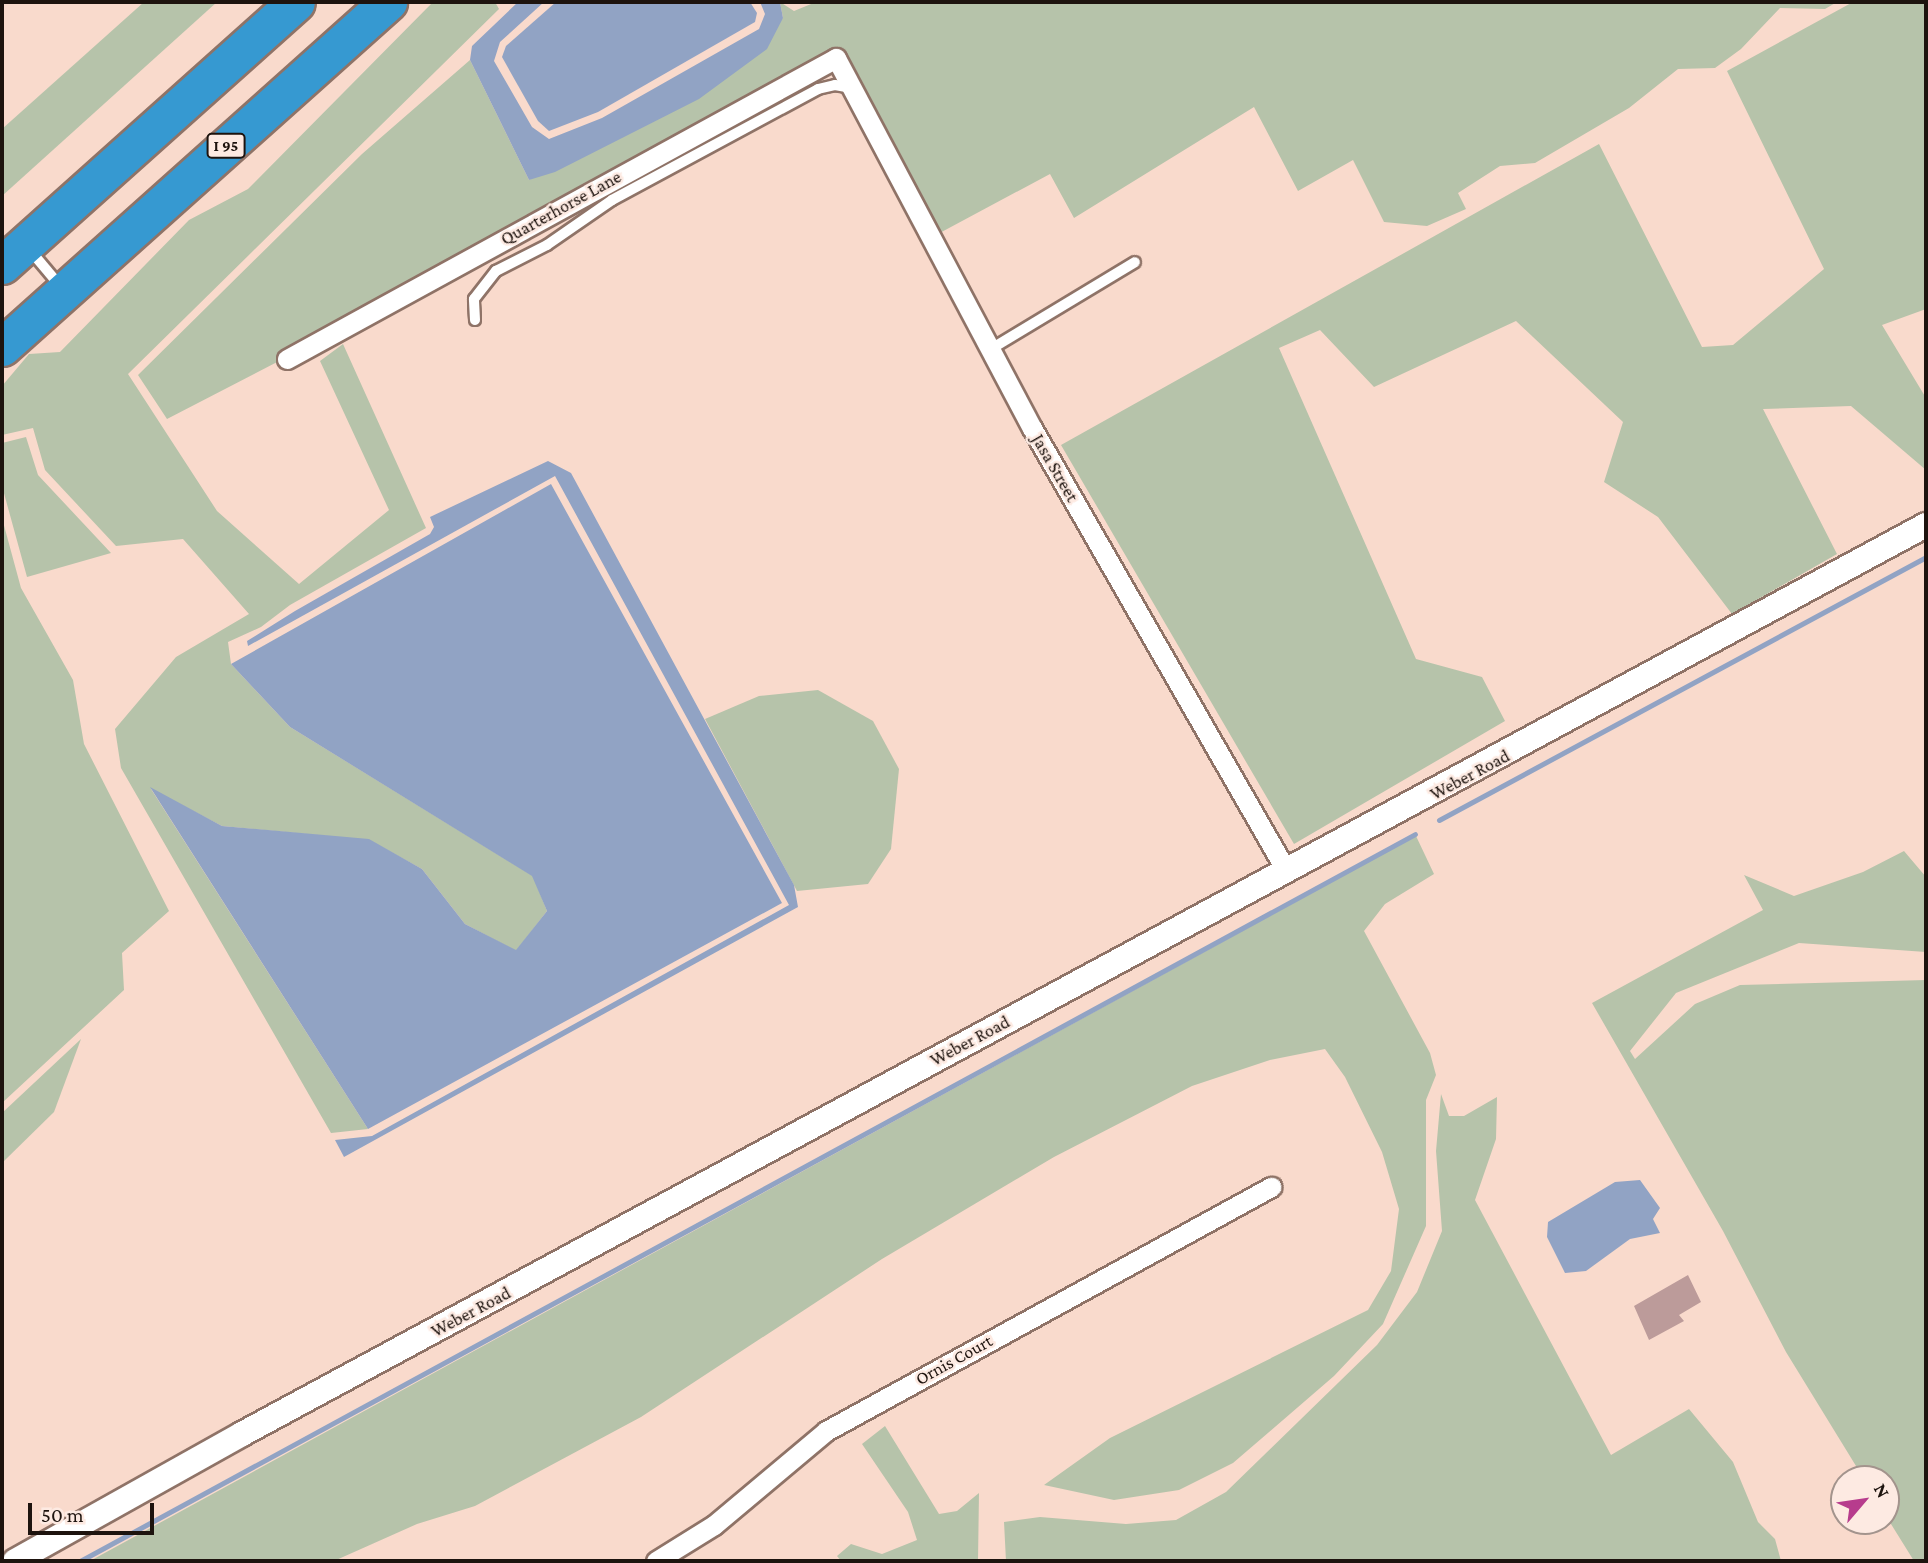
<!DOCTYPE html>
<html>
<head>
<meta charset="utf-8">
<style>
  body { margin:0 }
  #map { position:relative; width:1928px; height:1563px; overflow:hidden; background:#f9dacc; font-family:"Crimson Pro",serif }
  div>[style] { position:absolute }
  .green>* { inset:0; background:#b6c3aa }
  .water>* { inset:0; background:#91a3c4 }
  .stream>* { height:5px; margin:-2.5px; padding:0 2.5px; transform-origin:2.5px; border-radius:2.5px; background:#91a3c4 }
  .building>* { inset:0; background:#bc9b9a }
  .roads { filter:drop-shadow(2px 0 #8f7367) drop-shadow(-2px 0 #8f7367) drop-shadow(0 2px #8f7367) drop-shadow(0 -2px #8f7367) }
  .service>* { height:10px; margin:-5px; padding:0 5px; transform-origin:5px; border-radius:5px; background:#fff }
  .minor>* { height:19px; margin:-9.5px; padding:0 9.5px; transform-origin:9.5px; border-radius:9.5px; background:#fff }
  .tertiary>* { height:24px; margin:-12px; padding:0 12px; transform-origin:12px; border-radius:12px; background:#fff }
  .motorway>* { height:37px; margin:-18.5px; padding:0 18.5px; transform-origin:18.5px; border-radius:18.5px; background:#3699d1 }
  span { translate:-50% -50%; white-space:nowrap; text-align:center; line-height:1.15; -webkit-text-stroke:5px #fdeae2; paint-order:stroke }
  .shield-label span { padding:2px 5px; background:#fdeae2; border:2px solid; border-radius:5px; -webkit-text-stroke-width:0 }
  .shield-label { font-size:16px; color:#1d130e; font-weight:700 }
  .street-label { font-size:18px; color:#1d130e }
  .frame { position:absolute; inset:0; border:4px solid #1d130e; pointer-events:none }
  .north { position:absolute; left:1830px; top:1465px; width:70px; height:70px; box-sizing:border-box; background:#fdeae2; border:2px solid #a3948d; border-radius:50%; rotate:61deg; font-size:19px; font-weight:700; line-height:28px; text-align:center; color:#1d130e }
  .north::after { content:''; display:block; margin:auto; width:24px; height:32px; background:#b73c8d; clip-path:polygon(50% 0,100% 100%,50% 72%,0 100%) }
  .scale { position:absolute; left:28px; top:1503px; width:126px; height:32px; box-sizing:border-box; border:4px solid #1d130e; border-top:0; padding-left:9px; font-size:21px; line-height:24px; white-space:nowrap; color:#1d130e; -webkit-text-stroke:5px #fdeae2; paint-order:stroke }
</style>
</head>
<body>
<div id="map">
  <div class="green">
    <div style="clip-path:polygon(144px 2px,217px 2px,2px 196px,2px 129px)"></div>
    <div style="clip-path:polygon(433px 2px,495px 2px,499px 9px,128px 374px,217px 511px,299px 584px,389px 510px,320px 361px,343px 344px,426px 528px,290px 605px,261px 627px,228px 642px,231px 664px,290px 727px,533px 876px,547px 911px,516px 951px,465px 924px,422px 869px,369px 840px,222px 826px,151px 789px,368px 1129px,331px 1133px,121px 768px,115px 729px,176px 657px,249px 614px,183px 539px,116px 546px,45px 470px,33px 428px,2px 435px,2px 386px,29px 354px,60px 352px,189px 220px,248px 189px)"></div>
    <div style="clip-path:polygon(780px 2px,794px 11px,816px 2px,1837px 2px,1825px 9px,1780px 8px,1741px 49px,1715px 68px,1678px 69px,1629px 108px,1535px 163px,1500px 166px,1458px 193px,1466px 209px,1427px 226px,1384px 222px,1353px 160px,1298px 191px,1254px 107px,1074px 218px,1050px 174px,936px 235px,839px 71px,167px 419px,138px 375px,362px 154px,470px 60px,529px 180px,783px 18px)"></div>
    <div style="clip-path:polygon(1853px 2px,1926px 2px,1926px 309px,1882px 325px,1926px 398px,1926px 470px,1851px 406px,1763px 409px,1837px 554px,1732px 614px,1658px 517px,1604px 482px,1623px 422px,1516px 321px,1374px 387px,1320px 330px,1279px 348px,1416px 659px,1482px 677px,1505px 721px,1294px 844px,1061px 445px,1599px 144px,1702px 347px,1733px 345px,1824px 269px,1727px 71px)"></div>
    <div style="clip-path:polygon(26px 437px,38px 475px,111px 553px,27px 577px,2px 486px,2px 443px)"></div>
    <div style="clip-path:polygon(2px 518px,21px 588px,73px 680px,84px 744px,169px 911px,122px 953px,124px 990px,2px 1103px)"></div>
    <div style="clip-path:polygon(818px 690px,873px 721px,899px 769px,891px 849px,868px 884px,797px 891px,705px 719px,759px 696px)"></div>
    <div style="clip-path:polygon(1416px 836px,1434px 874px,1385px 904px,1364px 931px,1430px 1053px,1436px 1075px,1426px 1100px,1426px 1226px,1383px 1324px,1334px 1376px,1233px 1463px,1179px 1490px,1114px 1500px,1044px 1485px,1110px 1438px,1368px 1310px,1391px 1271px,1399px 1209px,1382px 1152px,1345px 1077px,1325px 1049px,1270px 1060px,1192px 1086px,1054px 1157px,882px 1259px,641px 1417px,475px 1506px,417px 1524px,334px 1561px,90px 1561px)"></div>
    <div style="clip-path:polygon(1904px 851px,1926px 877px,1926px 952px,1799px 943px,1676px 993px,1630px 1051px,1635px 1059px,1695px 1004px,1740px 985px,1926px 980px,1926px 1561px,1914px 1561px,1886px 1516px,1886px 1479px,1864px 1479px,1786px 1352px,1723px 1231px,1592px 1003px,1763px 910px,1744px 875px,1794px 896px,1863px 872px)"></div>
    <div style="clip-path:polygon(81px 1039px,54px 1112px,2px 1163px,2px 1113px)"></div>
    <div style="clip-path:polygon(1441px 1094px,1449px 1116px,1464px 1116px,1497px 1097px,1496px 1139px,1475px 1200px,1611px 1455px,1689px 1409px,1733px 1462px,1758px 1522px,1775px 1539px,1781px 1561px,1006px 1561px,1004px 1522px,1040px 1517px,1126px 1524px,1176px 1520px,1226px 1492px,1377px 1345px,1417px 1292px,1442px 1231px,1436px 1151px)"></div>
    <div style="clip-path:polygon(885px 1426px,939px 1514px,957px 1511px,979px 1493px,978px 1561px,841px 1561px,837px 1556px,851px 1544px,882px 1554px,917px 1540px,908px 1512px,862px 1444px)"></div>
  </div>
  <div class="water">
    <div style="clip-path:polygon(518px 2px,544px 2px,500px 42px,494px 61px,532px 127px,549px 139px,602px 118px,759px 29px,765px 14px,760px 2px,780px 2px,783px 18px,767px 49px,699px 99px,555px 172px,529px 180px,470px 60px,472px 46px)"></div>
    <div style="clip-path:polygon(556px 2px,750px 2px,757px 13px,755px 22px,598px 112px,549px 131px,538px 121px,502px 57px,506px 46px)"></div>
    <div style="clip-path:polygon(548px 461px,571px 473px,794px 885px,798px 907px,344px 1157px,335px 1140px,372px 1136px,789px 905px,555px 476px,248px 646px,247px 641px,295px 611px,430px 534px,434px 527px,430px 517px)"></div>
    <div style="clip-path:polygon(551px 484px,782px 903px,368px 1129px,150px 787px,222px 826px,369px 839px,422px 869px,465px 924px,516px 950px,547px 911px,532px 876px,290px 727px,231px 664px)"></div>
    <div style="clip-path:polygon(1640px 1180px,1660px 1208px,1653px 1219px,1660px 1233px,1630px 1239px,1586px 1271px,1565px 1273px,1547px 1237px,1548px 1222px,1615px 1182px)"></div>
  </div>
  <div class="stream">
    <div style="left:1439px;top:820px;width:553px;rotate:-28.37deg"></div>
    <div style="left:80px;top:1561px;width:1520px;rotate:-28.57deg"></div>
  </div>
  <div class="building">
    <div style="clip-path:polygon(1688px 1275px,1701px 1302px,1679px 1315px,1684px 1321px,1649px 1340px,1634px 1306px)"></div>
  </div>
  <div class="roads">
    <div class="service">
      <div style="left:30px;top:250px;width:48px;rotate:50deg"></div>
      <div style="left:475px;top:320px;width:21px;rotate:-93deg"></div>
      <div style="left:474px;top:299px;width:36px;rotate:-52deg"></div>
      <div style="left:496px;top:271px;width:57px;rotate:-27deg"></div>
      <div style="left:547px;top:245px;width:79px;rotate:-34.7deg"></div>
      <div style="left:612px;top:200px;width:234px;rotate:-28.3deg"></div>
      <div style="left:818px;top:89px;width:17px;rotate:-13deg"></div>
      <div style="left:835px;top:85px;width:17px;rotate:10deg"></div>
      <div style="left:991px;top:349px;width:168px;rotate:-31.1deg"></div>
    </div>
    <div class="minor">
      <div style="left:287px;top:359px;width:626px;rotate:-28.73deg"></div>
      <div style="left:836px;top:58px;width:419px;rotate:62.1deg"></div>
      <div style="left:1032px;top:428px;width:512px;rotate:60.13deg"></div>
      <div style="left:656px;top:1561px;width:68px;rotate:-31.8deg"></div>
      <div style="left:714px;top:1525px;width:146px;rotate:-40deg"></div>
      <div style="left:826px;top:1431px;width:508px;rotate:-28.74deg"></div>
    </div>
    <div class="tertiary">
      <div style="left:15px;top:1561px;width:260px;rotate:-29.2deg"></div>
      <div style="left:242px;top:1434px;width:1914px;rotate:-28.36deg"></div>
    </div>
    <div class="motorway">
      <div style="left:2px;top:265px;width:394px;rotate:-41.8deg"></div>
      <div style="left:2px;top:347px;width:518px;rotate:-41.79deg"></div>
    </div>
  </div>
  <div class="shield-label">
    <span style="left:226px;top:146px">I 95</span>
  </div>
  <div class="street-label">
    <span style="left:561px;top:208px;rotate:-29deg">Quarterhorse Lane</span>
    <span style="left:1055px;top:468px;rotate:60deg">Jasa Street</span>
    <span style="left:1470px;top:775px;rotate:-28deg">Weber Road</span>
    <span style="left:970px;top:1041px;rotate:-28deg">Weber Road</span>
    <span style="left:471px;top:1312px;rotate:-28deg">Weber Road</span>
    <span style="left:954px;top:1360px;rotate:-29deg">Ornis Court</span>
  </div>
  <div class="frame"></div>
  <div class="north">N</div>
  <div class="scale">50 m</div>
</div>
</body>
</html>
